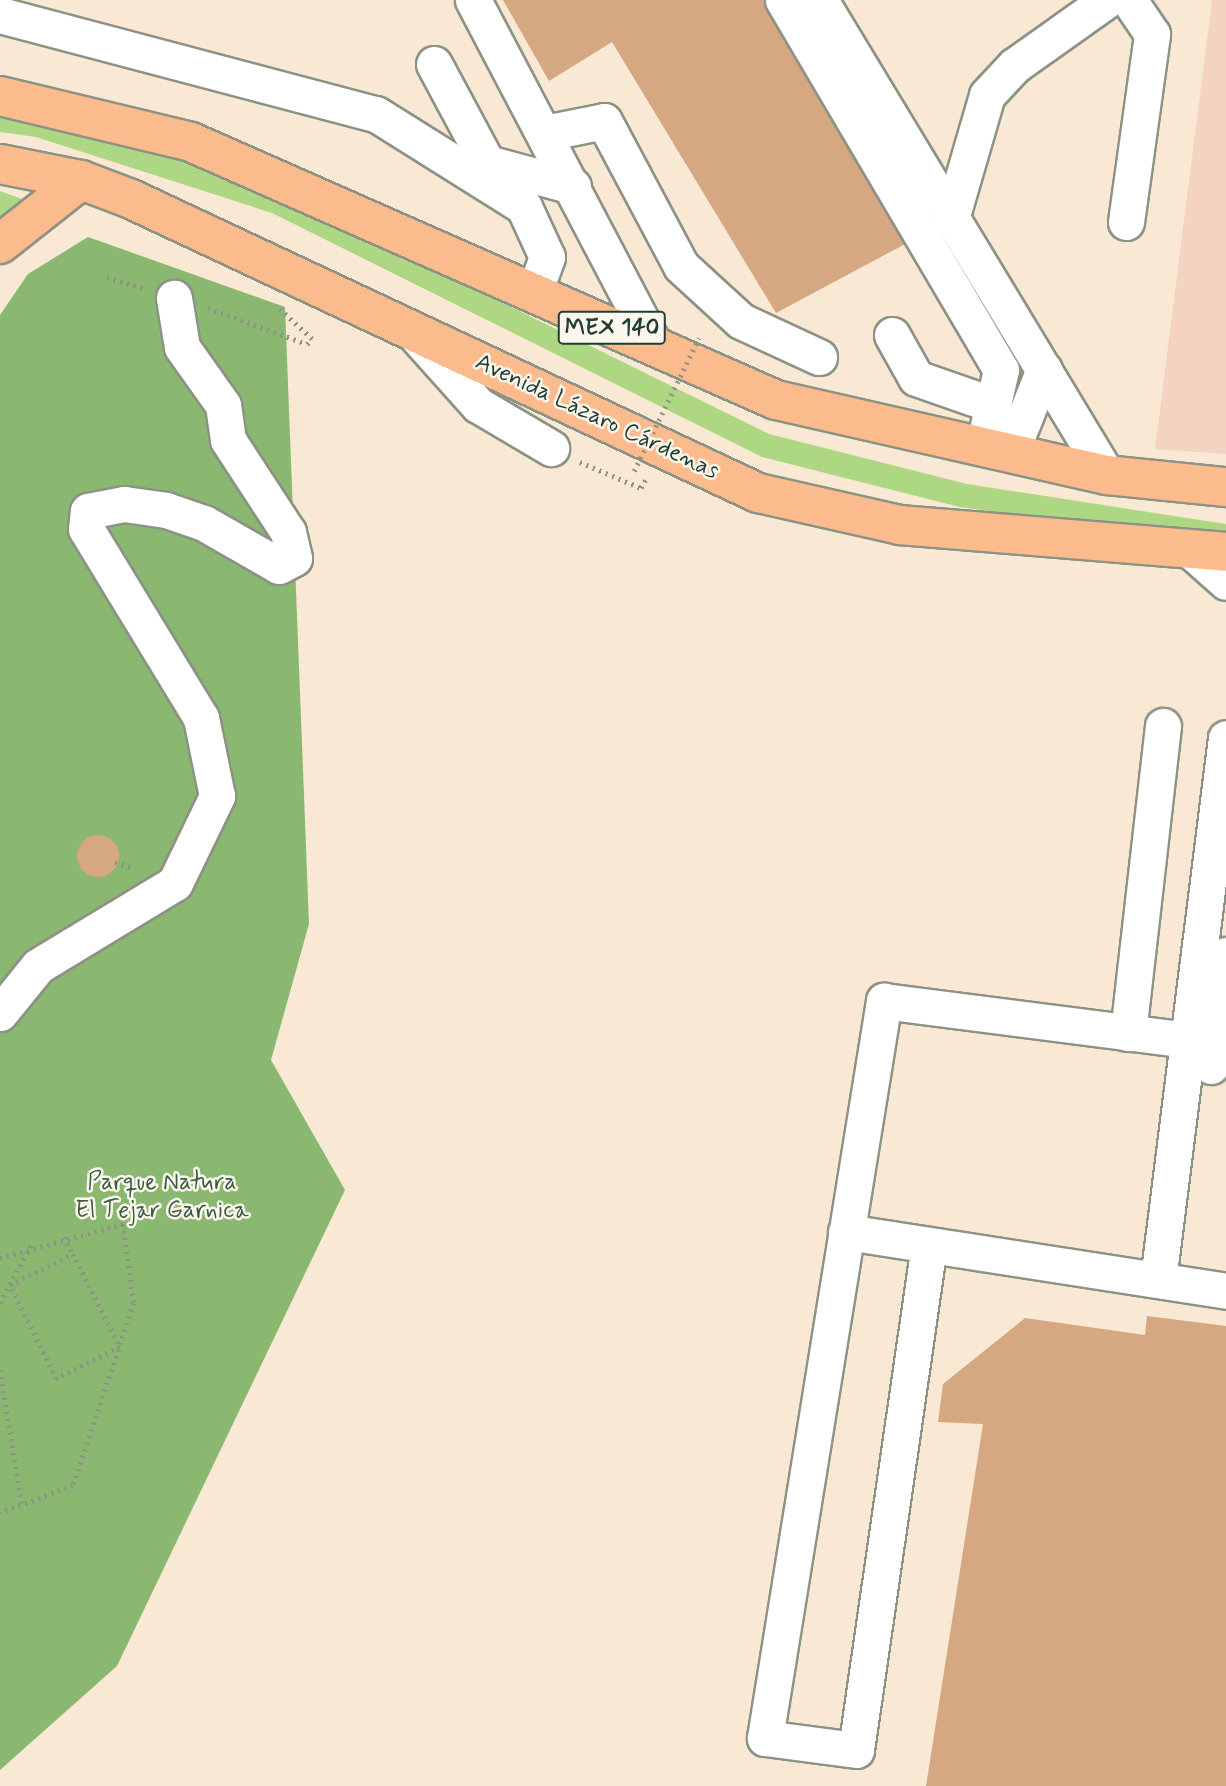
<!DOCTYPE html>
<html>
<head>
<meta charset="utf-8">
<style>
  body { margin:0 }
  #map { position:relative; width:1226px; height:1786px; overflow:hidden; background:#f8e8d4; font-family:Mynerve,sans-serif }
  div>[style] { position:absolute }
  .built>* { inset:0; background:#f5d3c1 }
  .green>* { inset:0; background:#add782 }
  .forest>* { inset:0; background:#8ab870 }
  .building>* { inset:0; background:#d5a882 }
  .round { border-radius:50% }
  .path>* { height:4.5px; margin-top:-2.25px; transform-origin:0; background:repeating-linear-gradient(90deg,#8c9284 0 2px,transparent 0 7px) }
  .roads { filter:drop-shadow(2px 0 #8c9284) drop-shadow(-2px 0 #8c9284) drop-shadow(0 2px #8c9284) drop-shadow(0 -2px #8c9284) }
  .minor>* { height:35px; margin:-17.5px; padding:0 17.5px; transform-origin:17.5px; border-radius:17.5px; background:#fff }
  .highway>* { height:38px; margin:-19px; padding:0 19px; transform-origin:19px; border-radius:19px; background:#fbbb8d }
  .path-bridge>* { height:4.5px; margin-top:-2.25px; transform-origin:0; background:repeating-linear-gradient(90deg,#8c9284 0 2px,transparent 0 7px) }
  span { translate:-50% -50%; white-space:nowrap; text-align:center; line-height:1.15; -webkit-text-stroke:5px #fbf7ec; paint-order:stroke }
  .shield-label span { padding:2px 5px; background:#fbf7ec; border:2px solid; border-radius:5px; -webkit-text-stroke-width:0 }
  .shield-label { font-size:23px; color:#1f3d34; font-weight:700 }
  .street-label { font-size:24px; color:#1f3d34 }
  .park-label { font-size:24px; color:#3b5c44 }
</style>
</head>
<body>
<div id="map">
  <div class="built">
    <div style="clip-path:polygon(1212px 0,1226px 0,1226px 454px,1155px 449px)"></div>
  </div>
  <div class="green">
    <div style="clip-path:polygon(0 105px,39px 110px,282px 194px,769px 434px,967px 484px,1226px 524px,1226px 546px,960px 507px,762px 457px,272px 213px,36px 137px,0 132px)"></div>
    <div style="clip-path:polygon(0 191px,25px 200px,0 217px)"></div>
  </div>
  <div class="forest">
    <div style="clip-path:polygon(88px 237px,285px 307px,309px 924px,271px 1060px,345px 1190px,117px 1666px,0 1770px,0 315px,28px 274px)"></div>
  </div>
  <div class="building">
    <div style="clip-path:polygon(503px 0,775px 0,920px 236px,776px 313px,612px 42px,549px 81px)"></div>
    <div class="round" style="left:77px;top:835px;width:42px;height:42px"></div>
    <div style="clip-path:polygon(1147px 1316px,1226px 1326px,1226px 1786px,926px 1786px,983px 1424px,938px 1422px,943px 1384px,1025px 1318px,1145px 1335px)"></div>
  </div>
  <div class="path">
    <div style="left:107px;top:277px;width:41px;rotate:17.1deg"></div>
    <div style="left:208px;top:308px;width:105px;rotate:20deg"></div>
    <div style="left:307px;top:344px;width:7px;rotate:-45deg"></div>
    <div style="left:312px;top:339px;width:49px;rotate:-137.5deg"></div>
    <div style="left:580px;top:462px;width:66px;rotate:23.1deg"></div>
    <div style="left:641px;top:488px;width:13px;rotate:-61deg"></div>
    <div style="left:115px;top:862px;width:21px;rotate:19deg"></div>
    <div style="left:64px;top:1237px;width:19px;rotate:62deg"></div>
    <div style="left:73px;top:1254px;width:104px;rotate:63.2deg"></div>
    <div style="left:120px;top:1347px;width:72px;rotate:153.4deg"></div>
    <div style="left:56px;top:1379px;width:105px;rotate:-116.1deg"></div>
    <div style="left:10px;top:1285px;width:70px;rotate:-26.2deg"></div>
    <div style="left:0;top:1258px;width:128px;rotate:-15.5deg"></div>
    <div style="left:123px;top:1224px;width:80px;rotate:82.1deg"></div>
    <div style="left:134px;top:1303px;width:193px;rotate:108.4deg"></div>
    <div style="left:73px;top:1486px;width:78px;rotate:159.7deg"></div>
    <div style="left:0;top:1303px;width:66px;rotate:-61.9deg"></div>
    <div style="left:0;top:1370px;width:137px;rotate:80.7deg"></div>
  </div>
  <div class="roads">
    <div class="minor">
      <div style="left:473px;top:0;width:392px;rotate:62.3deg"></div>
      <div style="left:783px;top:0;width:429px;rotate:59.5deg"></div>
      <div style="left:1001px;top:370px;width:79px;rotate:103.2deg"></div>
      <div style="left:820px;top:0;width:555px;rotate:58.86deg"></div>
      <div style="left:0;top:15px;width:389px;rotate:14.8deg"></div>
      <div style="left:376px;top:114px;width:175px;rotate:32.1deg"></div>
      <div style="left:524px;top:207px;width:55px;rotate:65.3deg"></div>
      <div style="left:547px;top:257px;width:38px;rotate:110deg"></div>
      <div style="left:434px;top:64px;width:112px;rotate:61.8deg"></div>
      <div style="left:487px;top:163px;width:89px;rotate:15deg"></div>
      <div style="left:545px;top:133px;width:60px;rotate:-11.5deg"></div>
      <div style="left:604px;top:121px;width:164px;rotate:62deg"></div>
      <div style="left:681px;top:266px;width:81px;rotate:42.5deg"></div>
      <div style="left:741px;top:321px;width:86px;rotate:24.8deg"></div>
      <div style="left:951px;top:219px;width:129px;rotate:-73.8deg"></div>
      <div style="left:987px;top:95px;width:40px;rotate:-47deg"></div>
      <div style="left:1014px;top:66px;width:114px;rotate:-35.4deg"></div>
      <div style="left:1126px;top:222px;width:190px;rotate:-82.1deg"></div>
      <div style="left:1152px;top:34px;width:41px;rotate:-124.1deg"></div>
      <div style="left:411px;top:330px;width:101px;rotate:48.2deg"></div>
      <div style="left:478px;top:405px;width:85px;rotate:30.5deg"></div>
      <div style="left:892px;top:335px;width:49px;rotate:60.8deg"></div>
      <div style="left:916px;top:378px;width:82px;rotate:19.3deg"></div>
      <div style="left:1011px;top:452px;width:89px;rotate:-68.3deg"></div>
      <div style="left:1190px;top:550px;width:48px;rotate:41.6deg"></div>
      <div style="left:0;top:1013px;width:60px;rotate:-51deg"></div>
      <div style="left:38px;top:966px;width:160px;rotate:-31.2deg"></div>
      <div style="left:175px;top:883px;width:97px;rotate:-64.2deg"></div>
      <div style="left:217px;top:796px;width:80px;rotate:-101.6deg"></div>
      <div style="left:201px;top:718px;width:221px;rotate:-121.3deg"></div>
      <div style="left:86px;top:529px;width:18px;rotate:-84deg"></div>
      <div style="left:88px;top:511px;width:37px;rotate:-11deg"></div>
      <div style="left:124px;top:504px;width:42px;rotate:8.1deg"></div>
      <div style="left:166px;top:510px;width:40px;rotate:18.9deg"></div>
      <div style="left:204px;top:523px;width:86px;rotate:29.8deg"></div>
      <div style="left:279px;top:566px;width:17px;rotate:-28deg"></div>
      <div style="left:294px;top:558px;width:27px;rotate:-103deg"></div>
      <div style="left:288px;top:532px;width:110px;rotate:-123.1deg"></div>
      <div style="left:228px;top:440px;width:35px;rotate:-98deg"></div>
      <div style="left:223px;top:405px;width:71px;rotate:-125.3deg"></div>
      <div style="left:182px;top:347px;width:50px;rotate:-99.3deg"></div>
      <div style="left:1128px;top:1033px;width:309px;rotate:-83.5deg"></div>
      <div style="left:1211px;top:1066px;width:112px;rotate:-82.3deg"></div>
      <div style="left:846px;top:1232px;width:385px;rotate:8.8deg"></div>
      <div style="left:929px;top:1245px;width:510px;rotate:98.23deg"></div>
      <div style="left:856px;top:1750px;width:92px;rotate:-172.5deg"></div>
      <div style="left:765px;top:1738px;width:747px;rotate:-80.83deg"></div>
      <div style="left:884px;top:1001px;width:345px;rotate:7.3deg"></div>
      <div style="left:1158px;top:1280px;width:546px;rotate:-82.85deg"></div>
    </div>
    <div class="highway">
      <div style="left:0;top:96px;width:196px;rotate:13.5deg"></div>
      <div style="left:191px;top:142px;width:639px;rotate:23.8deg"></div>
      <div style="left:776px;top:400px;width:339px;rotate:12.8deg"></div>
      <div style="left:1107px;top:475px;width:120px;rotate:5.8deg"></div>
      <div style="left:0;top:164px;width:83px;rotate:11.2deg"></div>
      <div style="left:81px;top:180px;width:53px;rotate:20.8deg"></div>
      <div style="left:131px;top:199px;width:693px;rotate:25.12deg"></div>
      <div style="left:758px;top:493px;width:146px;rotate:12.7deg"></div>
      <div style="left:900px;top:525px;width:327px;rotate:4.7deg"></div>
      <div style="left:0;top:244px;width:103px;rotate:-38.3deg"></div>
    </div>
  </div>
  <div class="path-bridge">
    <div style="left:634px;top:471px;width:148px;rotate:-64deg"></div>
  </div>
  <div class="shield-label">
    <span style="left:612px;top:328px">MEX 140</span>
  </div>
  <div class="street-label">
    <span style="left:597px;top:417px;rotate:25deg">Avenida Lázaro Cárdenas</span>
  </div>
  <div class="park-label">
    <span style="left:162px;top:1197px">Parque Natura<br>El Tejar Garnica</span>
  </div>
</div>
</body>
</html>
